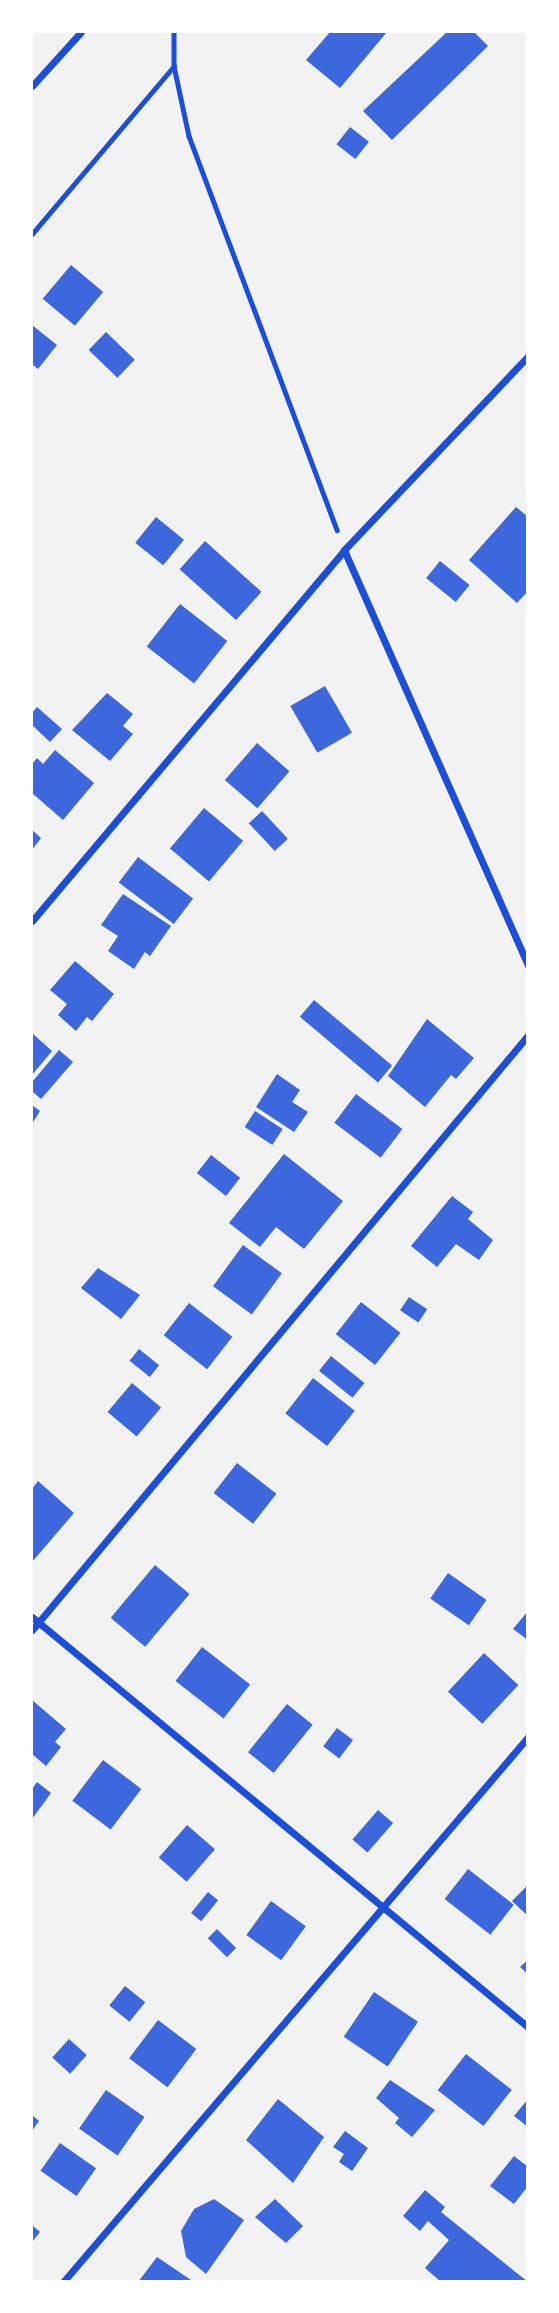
<!DOCTYPE html>
<html>
<head>
<meta charset="utf-8">
<style>
  body { margin:0 }
  #map { position:relative; width:559px; height:2313px; overflow:hidden; background:#f2f2f2; font-family:"Work Sans",sans-serif }
  div>[style] { position:absolute }
  .building>* { inset:0; background:#3d67dc; transform-origin:0 0 }
  .path>* { height:4.5px; margin:-2.25px; padding:0 2.25px; transform-origin:2.25px; border-radius:2.25px; background:#1d4ed8 }
  .minor>* { height:7px; margin:-3.5px; padding:0 3.5px; transform-origin:3.5px; border-radius:3.5px; background:#1d4ed8 }
  span { translate:-50% -50%; white-space:nowrap; text-align:center; line-height:1.15; -webkit-text-stroke:5px #fff; paint-order:stroke }
  .frame { position:absolute; inset:0; border:33px solid #fff; pointer-events:none }
</style>
</head>
<body>
<div id="map">
  <div class="building">
    <div style="clip-path:polygon(330px 32px,387px 32px,340px 88px,306px 60px)"></div>
    <div style="clip-path:polygon(447px 32px,474px 32px,488px 46px,392px 140px,363px 111px)"></div>
    <div style="left:350px;top:127px;width:24px;height:22px;rotate:38deg"></div>
    <div style="left:71px;top:265px;width:42px;height:44px;rotate:40deg"></div>
    <div style="clip-path:polygon(32px 325px,57px 345px,38px 369px,32px 364px)"></div>
    <div style="left:106px;top:332px;width:40px;height:25px;rotate:44deg"></div>
    <div style="clip-path:polygon(516px 507px,528px 517px,528px 591px,517px 603px,469px 560px)"></div>
    <div style="left:156px;top:517px;width:36px;height:33px;rotate:39deg"></div>
    <div style="left:205px;top:541px;width:76px;height:38px;rotate:42deg"></div>
    <div style="left:440px;top:561px;width:38px;height:22px;rotate:39deg"></div>
    <div style="left:180px;top:604px;width:60px;height:54px;rotate:38deg"></div>
    <div style="left:325px;top:686px;width:54px;height:40px;rotate:60deg"></div>
    <div style="clip-path:polygon(107px 693px,133px 714px,123px 726px,133px 734px,110px 761px,72px 730px)"></div>
    <div style="clip-path:polygon(37px 707px,62px 729px,50px 742px,32px 725px,32px 713px)"></div>
    <div style="left:257px;top:743px;width:43px;height:49px;rotate:41deg"></div>
    <div style="clip-path:polygon(55px 750px,94px 783px,63px 820px,32px 793px,32px 764px,37px 758px,43px 764px)"></div>
    <div style="left:204px;top:808px;width:51px;height:53px;rotate:40deg"></div>
    <div style="left:262px;top:811px;width:38px;height:18px;rotate:47deg"></div>
    <div style="clip-path:polygon(32px 830px,41px 838px,32px 850px)"></div>
    <div style="left:138px;top:857px;width:69px;height:32px;rotate:37deg"></div>
    <div style="clip-path:polygon(123px 894px,171px 926px,150px 956px,145px 952px,134px 969px,108px 951px,118px 936px,101px 925px)"></div>
    <div style="clip-path:polygon(75px 961px,114px 994px,92px 1021px,87px 1017px,76px 1031px,58px 1015px,67px 1004px,50px 990px)"></div>
    <div style="left:314px;top:1000px;width:102px;height:22px;rotate:40deg"></div>
    <div style="clip-path:polygon(427px 1019px,474px 1058px,456px 1079px,451px 1075px,425px 1107px,388px 1076px)"></div>
    <div style="clip-path:polygon(32px 1033px,52px 1051px,32px 1075px)"></div>
    <div style="clip-path:polygon(59px 1050px,73px 1062px,41px 1099px,32px 1091px,32px 1082px)"></div>
    <div style="clip-path:polygon(277px 1074px,300px 1090px,292px 1102px,308px 1112px,294px 1132px,256px 1107px)"></div>
    <div style="left:356px;top:1094px;width:58px;height:36px;rotate:37deg"></div>
    <div style="clip-path:polygon(32px 1105px,40px 1111px,32px 1124px)"></div>
    <div style="left:255px;top:1111px;width:33px;height:19px;rotate:33deg"></div>
    <div style="clip-path:polygon(284px 1154px,343px 1201px,304px 1249px,276px 1227px,260px 1247px,229px 1223px)"></div>
    <div style="left:211px;top:1155px;width:37px;height:23px;rotate:38deg"></div>
    <div style="clip-path:polygon(452px 1196px,473px 1212px,468px 1219px,493px 1240px,479px 1260px,456px 1244px,437px 1267px,411px 1246px)"></div>
    <div style="left:243px;top:1245px;width:48px;height:51px;rotate:36deg"></div>
    <div style="clip-path:polygon(98px 1268px,140px 1295px,121px 1319px,81px 1288px)"></div>
    <div style="left:409px;top:1297px;width:22px;height:16px;rotate:34deg"></div>
    <div style="left:361px;top:1302px;width:50px;height:41px;rotate:38deg"></div>
    <div style="left:189px;top:1303px;width:55px;height:41px;rotate:38deg"></div>
    <div style="left:139px;top:1349px;width:26px;height:15px;rotate:39deg"></div>
    <div style="left:331px;top:1356px;width:43px;height:19px;rotate:39deg"></div>
    <div style="left:313px;top:1378px;width:53px;height:45px;rotate:38deg"></div>
    <div style="left:132px;top:1383px;width:38px;height:38px;rotate:40deg"></div>
    <div style="left:237px;top:1463px;width:50px;height:38px;rotate:38deg"></div>
    <div style="clip-path:polygon(38px 1481px,74px 1513px,32px 1562px,32px 1489px)"></div>
    <div style="left:155px;top:1565px;width:45px;height:69px;rotate:40deg"></div>
    <div style="left:448px;top:1573px;width:47px;height:31px;rotate:35deg"></div>
    <div style="clip-path:polygon(528px 1611px,528px 1640px,513px 1629px)"></div>
    <div style="left:202px;top:1647px;width:61px;height:43px;rotate:38deg"></div>
    <div style="left:484px;top:1653px;width:47px;height:53px;rotate:43deg"></div>
    <div style="clip-path:polygon(32px 1700px,66px 1729px,55px 1742px,61px 1747px,46px 1766px,32px 1754px)"></div>
    <div style="left:287px;top:1704px;width:33px;height:62px;rotate:39deg"></div>
    <div style="left:337px;top:1728px;width:20px;height:23px;rotate:37deg"></div>
    <div style="left:103px;top:1760px;width:48px;height:51px;rotate:37deg"></div>
    <div style="clip-path:polygon(37px 1782px,51px 1793px,32px 1819px,32px 1789px)"></div>
    <div style="left:378px;top:1810px;width:20px;height:39px;rotate:41deg"></div>
    <div style="left:187px;top:1825px;width:37px;height:43px;rotate:41deg"></div>
    <div style="left:468px;top:1869px;width:58px;height:38px;rotate:38deg"></div>
    <div style="clip-path:polygon(528px 1885px,528px 1916px,512px 1901px)"></div>
    <div style="left:208px;top:1892px;width:13px;height:27px;rotate:39deg"></div>
    <div style="left:271px;top:1901px;width:43px;height:42px;rotate:36deg"></div>
    <div style="left:217px;top:1929px;width:27px;height:13px;rotate:45deg"></div>
    <div style="clip-path:polygon(528px 1960px,528px 1974px,520px 1967px)"></div>
    <div style="left:125px;top:1986px;width:26px;height:25px;rotate:39deg"></div>
    <div style="left:374px;top:1992px;width:53px;height:54px;rotate:34deg"></div>
    <div style="left:158px;top:2020px;width:48px;height:48px;rotate:37deg"></div>
    <div style="left:69px;top:2039px;width:24px;height:25px;rotate:42deg"></div>
    <div style="left:466px;top:2054px;width:58px;height:46px;rotate:38deg"></div>
    <div style="clip-path:polygon(390px 2080px,435px 2110px,412px 2137px,395px 2123px,399px 2118px,376px 2098px)"></div>
    <div style="left:106px;top:2090px;width:47px;height:47px;rotate:35deg"></div>
    <div style="clip-path:polygon(278px 2099px,324px 2137px,293px 2183px,246px 2140px)"></div>
    <div style="clip-path:polygon(528px 2099px,528px 2127px,514px 2116px)"></div>
    <div style="clip-path:polygon(32px 2115px,39px 2121px,32px 2131px)"></div>
    <div style="clip-path:polygon(345px 2131px,368px 2148px,352px 2171px,339px 2162px,344px 2154px,333px 2147px)"></div>
    <div style="left:60px;top:2143px;width:44px;height:34px;rotate:35deg"></div>
    <div style="clip-path:polygon(514px 2156px,528px 2167px,528px 2186px,514px 2204px,490px 2186px)"></div>
    <div style="clip-path:polygon(425px 2190px,445px 2207px,441px 2212px,528px 2282px,441px 2282px,425px 2268px,449px 2240px,428px 2221px,420px 2231px,403px 2216px)"></div>
    <div style="clip-path:polygon(214px 2199px,244px 2220px,206px 2274px,186px 2257px,181px 2231px,194px 2209px)"></div>
    <div style="clip-path:polygon(275px 2199px,303px 2226px,286px 2243px,255px 2217px)"></div>
    <div style="clip-path:polygon(32px 2225px,40px 2232px,32px 2242px)"></div>
    <div style="clip-path:polygon(157px 2257px,194px 2282px,138px 2282px)"></div>
  </div>
  <div class="path">
    <div style="left:174px;top:32px;width:34px;rotate:90deg"></div>
    <div style="left:174px;top:66px;width:72px;rotate:77.9deg"></div>
    <div style="left:189px;top:136px;width:421px;rotate:69.4deg"></div>
    <div style="left:32px;top:234px;width:220px;rotate:-49.8deg"></div>
  </div>
  <div class="minor">
    <div style="left:32px;top:86px;width:73px;rotate:-47.8deg"></div>
    <div style="left:344px;top:550px;width:455px;rotate:66.1deg"></div>
    <div style="left:32px;top:921px;width:485px;rotate:-49.9deg"></div>
    <div style="left:344px;top:550px;width:267px;rotate:-46.5deg"></div>
    <div style="left:32px;top:1617px;width:644px;rotate:39.58deg"></div>
    <div style="left:32px;top:1630px;width:775px;rotate:-50.18deg"></div>
    <div style="left:63px;top:2282px;width:716px;rotate:-49.53deg"></div>
  </div>
  <div class="frame"></div>
</div>
</body>
</html>
